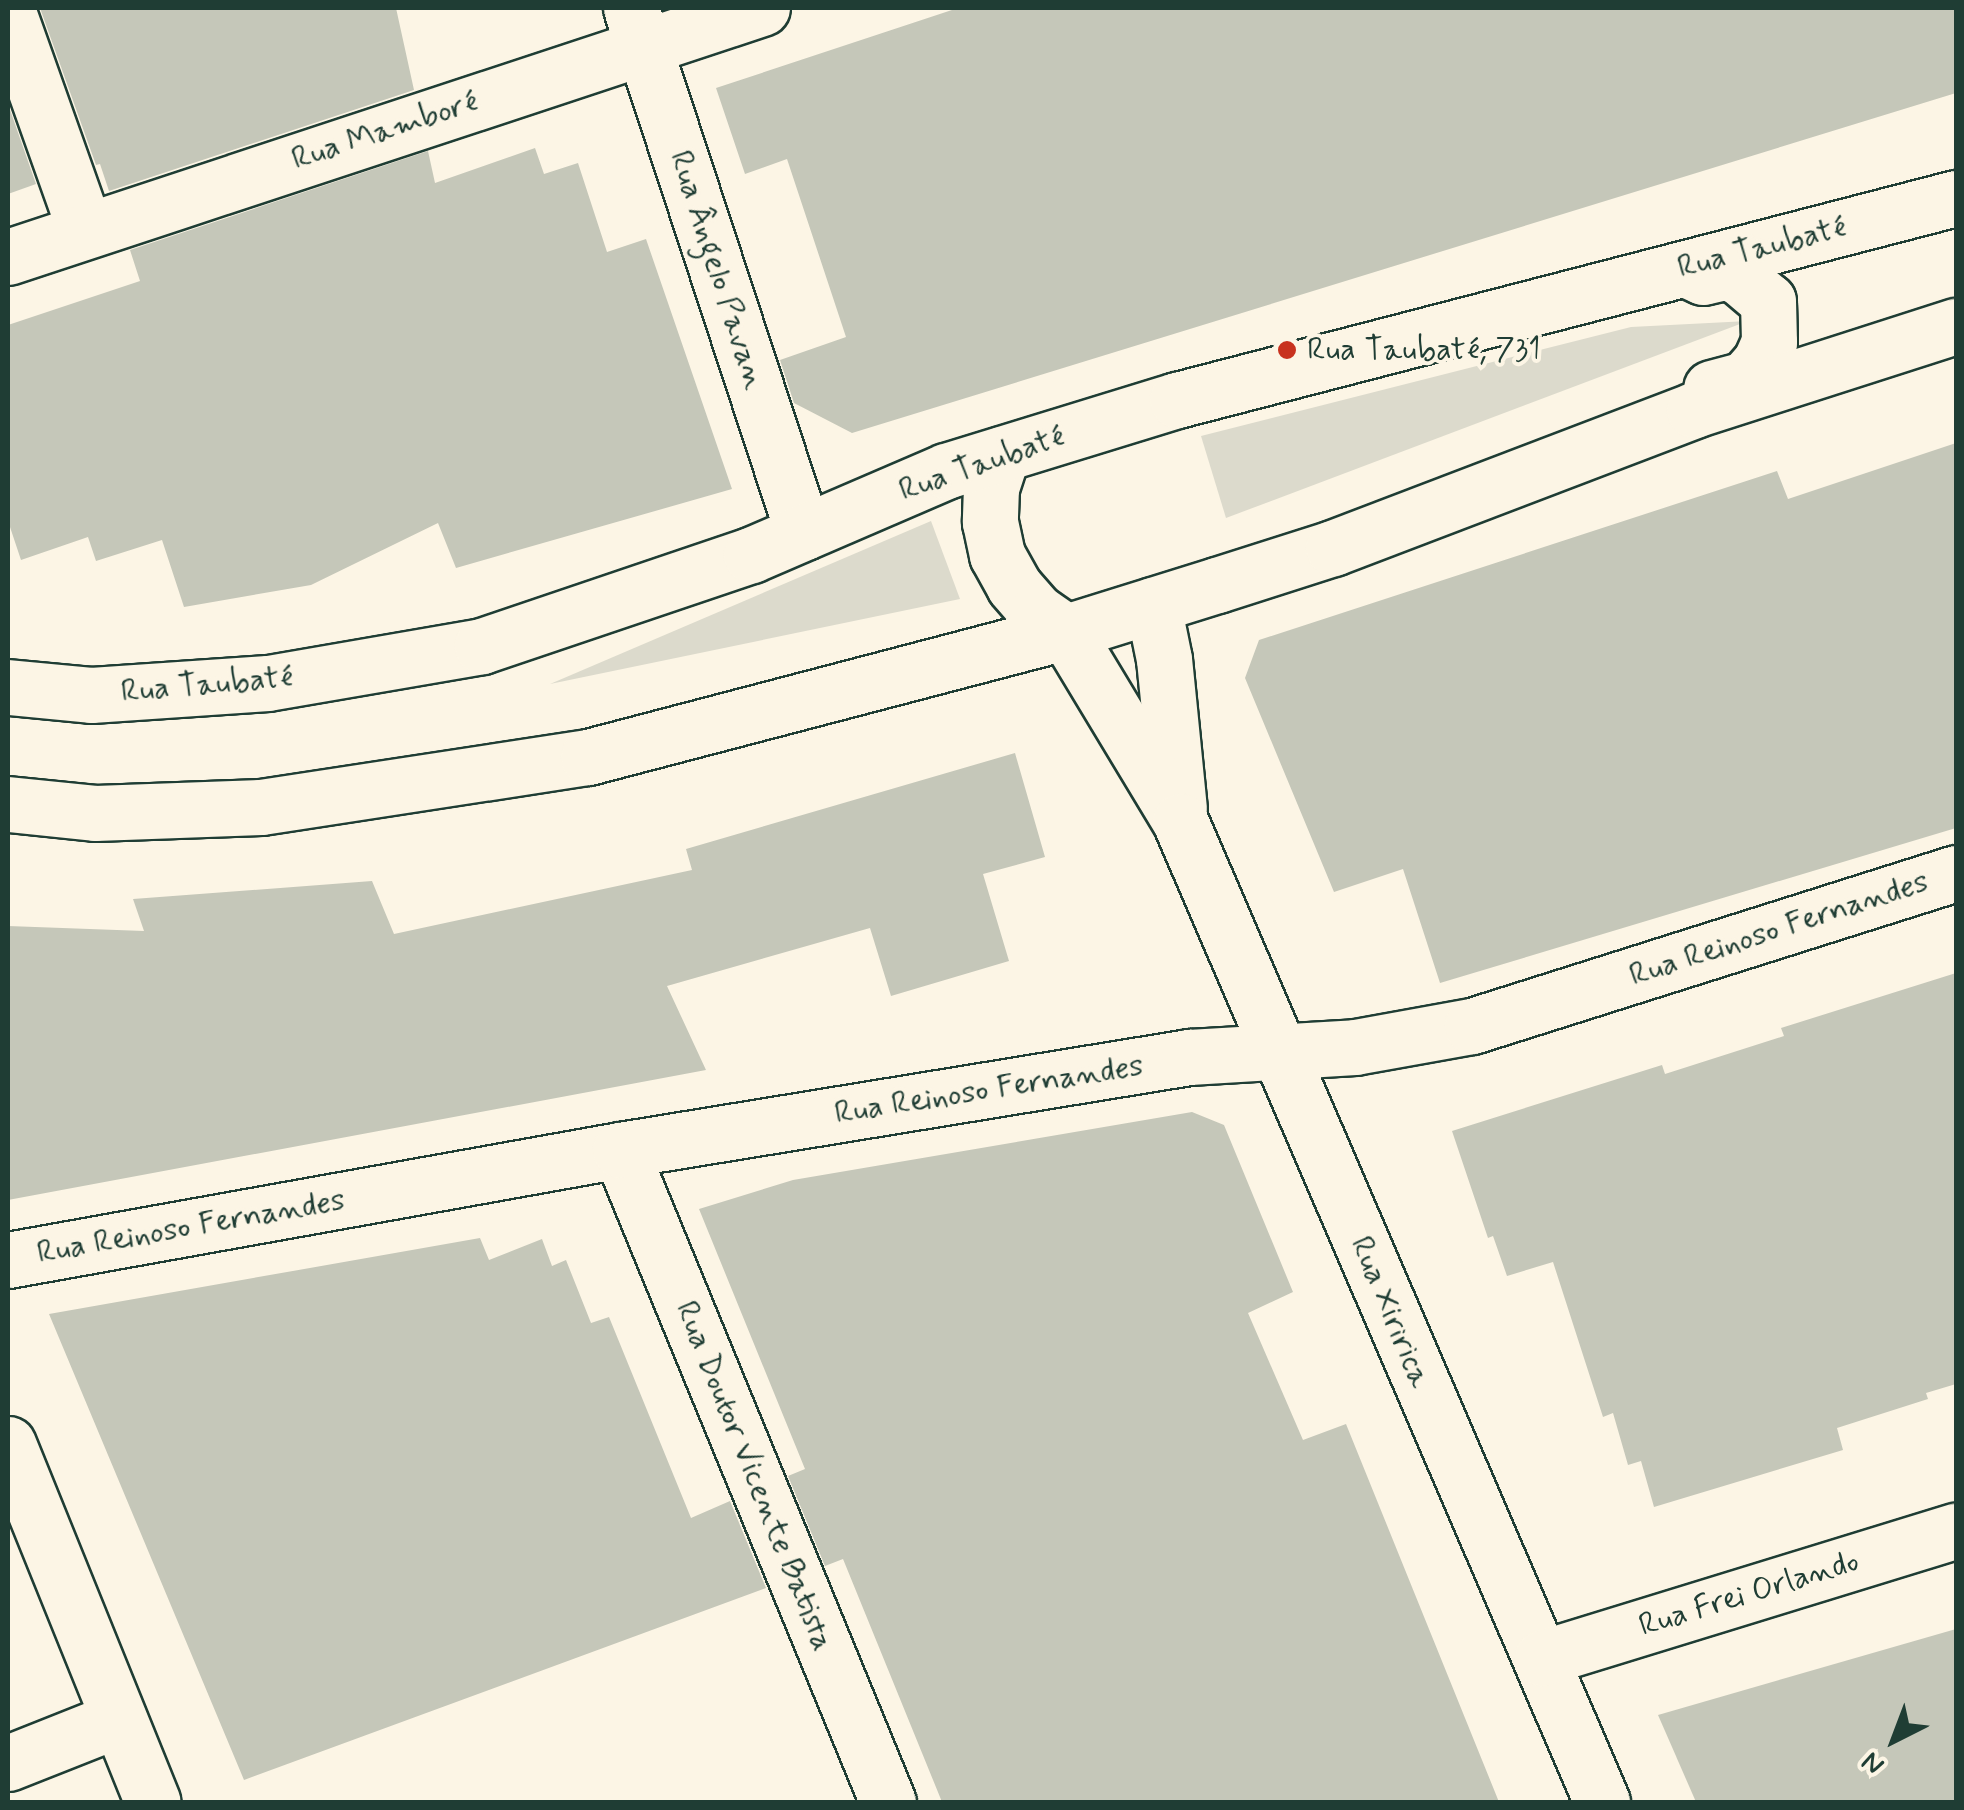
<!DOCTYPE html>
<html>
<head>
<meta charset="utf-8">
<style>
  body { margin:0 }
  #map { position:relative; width:1964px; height:1810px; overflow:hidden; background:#fcf5e5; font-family:Mynerve,sans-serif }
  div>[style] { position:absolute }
  .green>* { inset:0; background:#dcdacc }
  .building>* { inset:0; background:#c5c7b9 }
  .roads { filter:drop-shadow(2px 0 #1f3d34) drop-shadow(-2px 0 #1f3d34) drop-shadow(0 2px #1f3d34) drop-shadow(0 -2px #1f3d34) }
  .minor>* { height:55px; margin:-27.5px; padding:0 27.5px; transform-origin:27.5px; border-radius:27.5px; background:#fcf5e5 }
  .major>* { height:55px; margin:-27.5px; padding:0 27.5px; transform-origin:27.5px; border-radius:27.5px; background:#fcf5e5 }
  .dots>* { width:28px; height:28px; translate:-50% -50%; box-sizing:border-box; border:5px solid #fcf5e5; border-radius:50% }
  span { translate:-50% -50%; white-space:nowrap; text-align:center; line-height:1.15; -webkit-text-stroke:8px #fcf5e5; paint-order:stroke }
  .street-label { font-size:32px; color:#1f3d34 }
  .poi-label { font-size:32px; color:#1f3d34 }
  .left { translate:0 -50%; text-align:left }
  .frame { position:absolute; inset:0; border:10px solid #1f3d34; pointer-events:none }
  .north { position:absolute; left:1844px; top:1690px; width:100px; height:100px; -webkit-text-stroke:8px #fcf5e5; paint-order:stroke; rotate:222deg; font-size:28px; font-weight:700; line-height:40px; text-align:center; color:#1f3d34 }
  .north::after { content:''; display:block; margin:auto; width:35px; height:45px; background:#1f3d34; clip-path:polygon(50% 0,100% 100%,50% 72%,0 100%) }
</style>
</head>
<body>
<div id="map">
  <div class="green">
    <div style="clip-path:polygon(1748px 321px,1226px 518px,1201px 436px,1631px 327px)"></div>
    <div style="clip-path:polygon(931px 521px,960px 599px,550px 684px)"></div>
  </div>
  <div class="building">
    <div style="clip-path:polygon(40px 8px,396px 8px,414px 90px,109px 191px,100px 164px,96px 165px)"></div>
    <div style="clip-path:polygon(958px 8px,1956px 8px,1956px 93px,852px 433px,794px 403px,780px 360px,846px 337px,787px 159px,745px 174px,716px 88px)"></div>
    <div style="clip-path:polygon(8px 104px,36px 184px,8px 194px)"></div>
    <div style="clip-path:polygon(535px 148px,544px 174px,578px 163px,607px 252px,646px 239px,732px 489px,456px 568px,438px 523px,311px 585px,184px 607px,162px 540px,96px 561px,88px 537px,21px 560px,8px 521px,8px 325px,140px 281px,130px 250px,428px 151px,435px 183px)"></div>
    <div style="clip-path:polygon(1956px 443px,1956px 828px,1440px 983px,1403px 869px,1334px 892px,1245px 678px,1259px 640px,1777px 471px,1788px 499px)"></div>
    <div style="clip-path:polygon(1015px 753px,1045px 857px,983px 874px,1009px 961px,891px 996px,870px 928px,667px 986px,706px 1070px,8px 1200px,8px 926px,144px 931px,133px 899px,372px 881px,394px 934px,692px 870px,686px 849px)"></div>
    <div style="clip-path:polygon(1956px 973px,1956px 1384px,1926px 1393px,1928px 1399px,1837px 1428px,1843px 1450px,1654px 1507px,1641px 1461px,1628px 1465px,1613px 1413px,1603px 1417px,1553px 1262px,1507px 1276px,1493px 1236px,1488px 1238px,1452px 1131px,1662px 1065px,1665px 1074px,1784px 1036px,1781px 1028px)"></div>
    <div style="clip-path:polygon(1192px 1112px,1224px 1125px,1293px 1292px,1248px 1313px,1303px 1440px,1346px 1424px,1499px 1802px,942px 1802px,843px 1559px,825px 1566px,788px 1476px,805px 1469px,699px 1209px,793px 1180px)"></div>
    <div style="clip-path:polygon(480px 1238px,489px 1260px,542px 1239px,552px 1266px,566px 1260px,591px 1323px,609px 1317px,691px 1518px,730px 1501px,766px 1588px,244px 1780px,49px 1314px)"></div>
    <div style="clip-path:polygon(1956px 1629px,1956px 1802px,1696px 1802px,1658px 1715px)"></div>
  </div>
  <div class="roads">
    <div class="minor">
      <div style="left:631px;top:8px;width:552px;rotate:71.83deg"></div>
      <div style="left:8px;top:12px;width:230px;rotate:70.5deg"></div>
      <div style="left:8px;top:257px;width:794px;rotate:-18.28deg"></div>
      <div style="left:1153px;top:605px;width:55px;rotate:78.5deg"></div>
      <div style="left:1164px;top:659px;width:150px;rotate:84.3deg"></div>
      <div style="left:1066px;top:632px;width:221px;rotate:58.9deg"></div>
      <div style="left:1180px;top:821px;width:1068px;rotate:66.72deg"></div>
      <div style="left:620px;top:1150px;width:705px;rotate:67.66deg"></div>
      <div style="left:8px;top:1260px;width:622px;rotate:-10.19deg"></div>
      <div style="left:620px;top:1150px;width:577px;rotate:-9.28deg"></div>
      <div style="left:1189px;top:1057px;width:166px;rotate:-3.4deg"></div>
      <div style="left:1355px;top:1047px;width:119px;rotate:-10.2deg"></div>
      <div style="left:1472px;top:1026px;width:508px;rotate:-17.54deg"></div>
      <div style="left:8px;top:1444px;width:386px;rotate:68deg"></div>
      <div style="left:1542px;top:1658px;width:433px;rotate:-17.1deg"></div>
      <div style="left:8px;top:1763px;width:119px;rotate:-21.6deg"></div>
    </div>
    <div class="major">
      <div style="left:1692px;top:272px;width:12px;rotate:24deg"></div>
      <div style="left:1703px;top:277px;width:22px;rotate:-13deg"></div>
      <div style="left:1724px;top:272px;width:15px;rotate:16deg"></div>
      <div style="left:1738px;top:276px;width:39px;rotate:40deg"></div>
      <div style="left:1768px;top:301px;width:41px;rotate:88.6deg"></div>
      <div style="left:1769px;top:342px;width:22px;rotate:114deg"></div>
      <div style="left:1760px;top:362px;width:23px;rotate:131deg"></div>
      <div style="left:1745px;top:379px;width:35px;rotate:165deg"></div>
      <div style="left:1002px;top:454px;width:35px;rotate:108deg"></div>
      <div style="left:991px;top:487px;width:35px;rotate:92deg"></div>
      <div style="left:990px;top:522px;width:34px;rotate:78deg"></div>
      <div style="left:997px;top:555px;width:35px;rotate:61deg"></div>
      <div style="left:1014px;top:586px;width:35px;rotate:49deg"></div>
      <div style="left:1037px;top:612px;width:35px;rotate:35deg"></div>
      <div style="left:8px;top:687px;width:83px;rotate:5.5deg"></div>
      <div style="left:91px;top:695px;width:177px;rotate:-3.9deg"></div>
      <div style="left:268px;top:683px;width:217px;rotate:-9.8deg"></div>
      <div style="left:482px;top:646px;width:284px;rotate:-18.7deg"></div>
      <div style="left:751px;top:555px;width:212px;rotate:-23.3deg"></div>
      <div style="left:946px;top:471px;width:242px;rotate:-17.1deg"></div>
      <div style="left:1177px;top:400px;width:805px;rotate:-14.54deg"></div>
      <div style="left:8px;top:804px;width:87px;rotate:5.9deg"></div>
      <div style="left:95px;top:813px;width:166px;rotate:-2.1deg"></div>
      <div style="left:261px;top:807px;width:331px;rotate:-8.7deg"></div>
      <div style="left:588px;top:757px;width:494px;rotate:-14.7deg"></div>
      <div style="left:1066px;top:632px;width:158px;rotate:-17.3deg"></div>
      <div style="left:1217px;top:585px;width:122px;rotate:-17.7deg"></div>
      <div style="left:1333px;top:548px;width:386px;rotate:-20.9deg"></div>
      <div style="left:1694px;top:410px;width:275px;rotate:-17.8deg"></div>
    </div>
  </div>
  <div class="dots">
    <div style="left:1287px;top:350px;background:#c8321e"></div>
  </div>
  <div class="street-label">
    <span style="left:385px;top:131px;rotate:-18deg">Rua Mamboré</span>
    <span style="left:1762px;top:248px;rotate:-14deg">Rua Taubaté</span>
    <span style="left:717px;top:270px;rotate:72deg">Rua Ângelo Pavan</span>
    <span style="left:982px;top:464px;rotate:-19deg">Rua Taubaté</span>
    <span style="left:207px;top:685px;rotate:-5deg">Rua Taubaté</span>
    <span style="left:1779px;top:929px;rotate:-18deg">Rua Reinoso Fernandes</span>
    <span style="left:989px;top:1090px;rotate:-9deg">Rua Reinoso Fernandes</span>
    <span style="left:191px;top:1227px;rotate:-10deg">Rua Reinoso Fernandes</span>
    <span style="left:1390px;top:1312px;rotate:67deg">Rua Xiririca</span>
    <span style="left:754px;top:1476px;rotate:68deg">Rua Doutor Vicente Batista</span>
    <span style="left:1749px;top:1594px;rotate:-17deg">Rua Frei Orlando</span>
  </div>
  <div class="poi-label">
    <span class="left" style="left:1307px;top:350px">Rua Taubaté, 731</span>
  </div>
  <div class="frame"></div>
  <div class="north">N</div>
</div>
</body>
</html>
